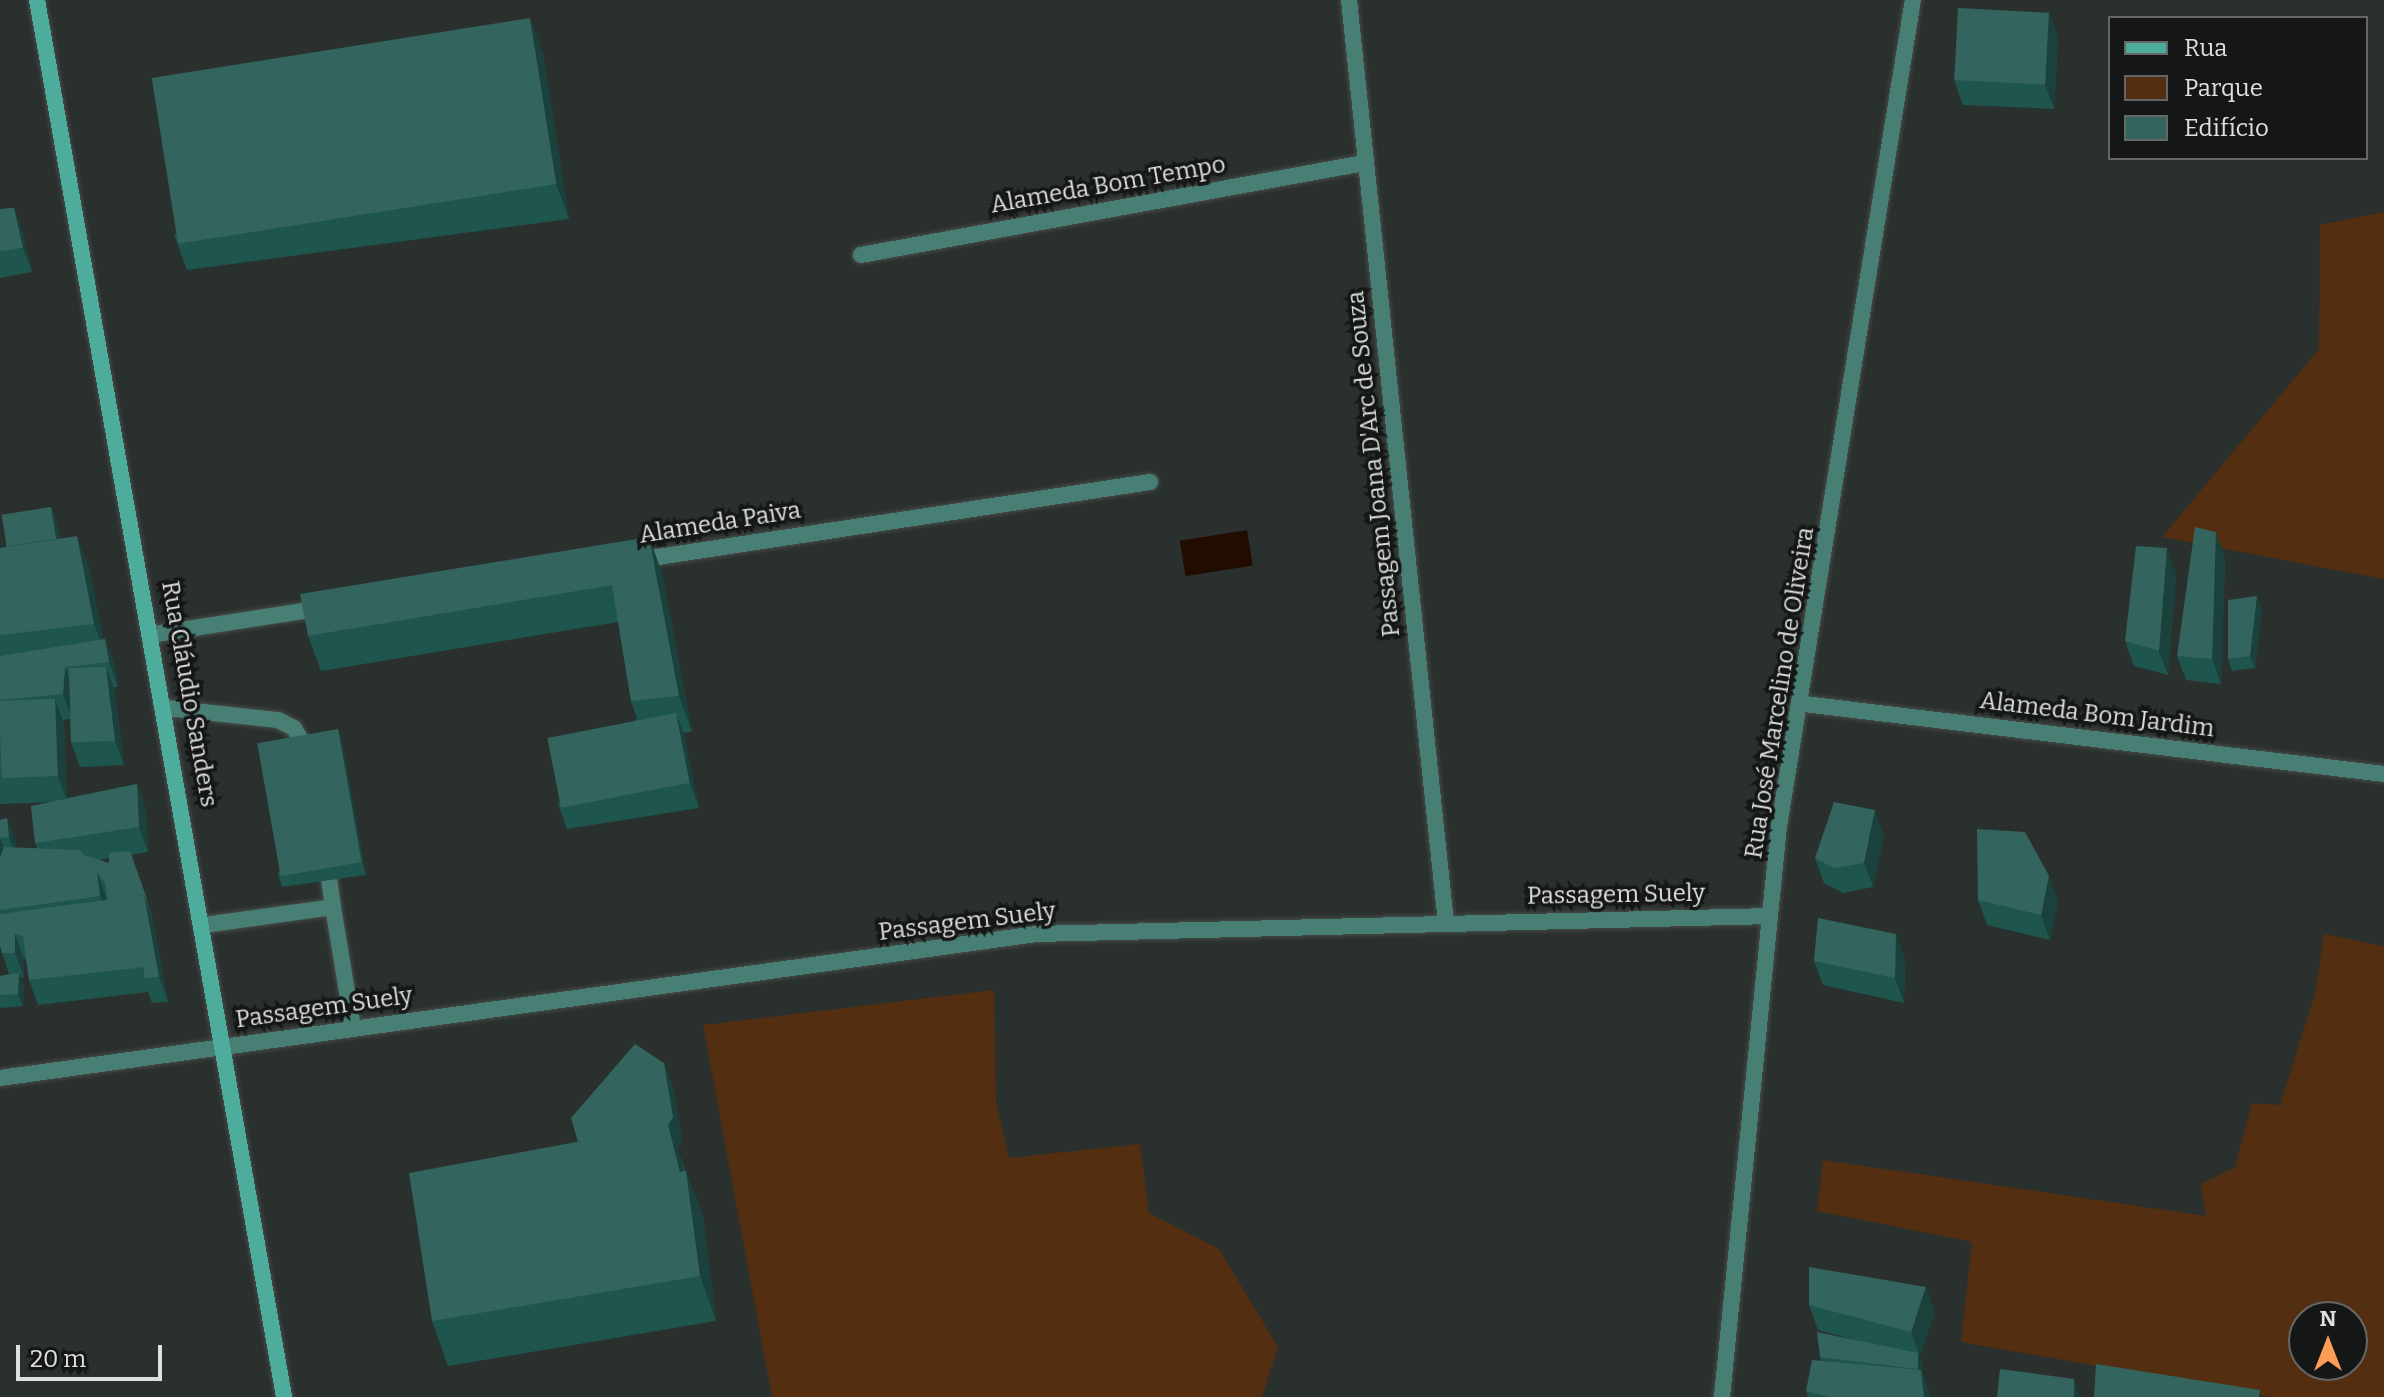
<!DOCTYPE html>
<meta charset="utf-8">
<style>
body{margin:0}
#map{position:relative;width:2384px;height:1397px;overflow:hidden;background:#2a302e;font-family:Bitter,serif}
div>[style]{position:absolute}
.green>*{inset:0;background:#542e10}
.water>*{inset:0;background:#220c00;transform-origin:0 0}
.roads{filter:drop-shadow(0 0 2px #474c4a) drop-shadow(0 0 2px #474c4a)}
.service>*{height:16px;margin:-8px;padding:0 8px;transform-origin:8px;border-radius:8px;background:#487f74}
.minor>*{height:16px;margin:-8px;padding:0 8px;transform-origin:8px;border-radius:8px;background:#487f74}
.tertiary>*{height:16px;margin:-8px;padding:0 8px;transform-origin:8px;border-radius:8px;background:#487f74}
.secondary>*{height:16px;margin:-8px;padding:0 8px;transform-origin:8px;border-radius:8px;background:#4eac9c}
.wall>*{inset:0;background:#1e564e}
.shaded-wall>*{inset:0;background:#1a413b}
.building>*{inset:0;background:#33655e;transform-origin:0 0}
span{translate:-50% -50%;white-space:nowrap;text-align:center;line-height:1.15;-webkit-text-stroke:7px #151717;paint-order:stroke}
.street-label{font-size:24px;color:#dde0df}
.legend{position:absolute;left:2108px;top:16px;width:260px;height:144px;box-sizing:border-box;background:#151717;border:2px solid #656767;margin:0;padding:10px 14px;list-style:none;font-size:24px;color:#dde0df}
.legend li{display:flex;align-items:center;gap:16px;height:40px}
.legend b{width:40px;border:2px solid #656767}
.north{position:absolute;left:2288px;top:1301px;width:80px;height:80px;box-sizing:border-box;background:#151717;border:2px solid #656767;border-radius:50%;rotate:0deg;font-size:22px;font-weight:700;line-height:32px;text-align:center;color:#dde0df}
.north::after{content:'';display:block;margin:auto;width:28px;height:36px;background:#fd9c56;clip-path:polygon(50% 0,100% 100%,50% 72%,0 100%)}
.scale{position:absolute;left:16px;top:1345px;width:146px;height:36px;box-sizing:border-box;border:4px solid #dde0df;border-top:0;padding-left:10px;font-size:24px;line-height:28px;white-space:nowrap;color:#dde0df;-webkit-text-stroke:6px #151717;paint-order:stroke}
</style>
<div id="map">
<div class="green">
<i style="clip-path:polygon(2384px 212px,2384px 579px,2162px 537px,2319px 349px,2320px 225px)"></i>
<i style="clip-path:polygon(evenodd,2324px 934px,2384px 946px,2384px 1397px,2272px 1397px,1961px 1342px,1972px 1242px,1817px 1211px,1823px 1160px,2206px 1216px,2201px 1184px,2235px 1167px,2252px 1103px,2280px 1105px,2315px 994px,2324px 934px,2304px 1317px,2352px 1317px,2352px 1365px,2304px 1365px,2304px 1317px)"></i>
<i style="clip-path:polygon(994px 990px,996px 1103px,1009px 1158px,1140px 1144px,1149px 1213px,1219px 1249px,1278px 1347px,1262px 1397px,772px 1397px,703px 1025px)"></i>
</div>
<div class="water">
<i style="left:1247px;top:530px;width:36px;height:68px;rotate:81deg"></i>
</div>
<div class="roads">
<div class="service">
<i style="left:861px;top:255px;width:511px;rotate:-10.36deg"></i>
<i style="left:167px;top:708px;width:112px;rotate:6.2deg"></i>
<i style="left:278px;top:720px;width:18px;rotate:27deg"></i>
<i style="left:294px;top:728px;width:24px;rotate:60deg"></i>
<i style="left:333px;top:907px;width:123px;rotate:80.6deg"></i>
<i style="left:204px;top:925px;width:130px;rotate:-7.9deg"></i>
<i style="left:333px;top:907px;width:28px;rotate:-98deg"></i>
</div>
<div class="minor">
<i style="left:1349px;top:0;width:928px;rotate:84deg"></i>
<i style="left:638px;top:560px;width:518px;rotate:-8.66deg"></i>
<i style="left:155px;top:634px;width:169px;rotate:-8.8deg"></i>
<i style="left:1804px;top:704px;width:584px;rotate:6.88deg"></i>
<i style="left:0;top:1078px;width:1046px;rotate:-7.91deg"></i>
<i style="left:1036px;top:934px;width:734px;rotate:-1.4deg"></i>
</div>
<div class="tertiary">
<i style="left:1722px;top:1397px;width:574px;rotate:-84.3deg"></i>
<i style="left:1779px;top:826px;width:837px;rotate:-80.79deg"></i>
</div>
<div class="secondary">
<i style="left:37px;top:0;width:1419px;rotate:79.97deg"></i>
</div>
</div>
<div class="wall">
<i style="clip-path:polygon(2049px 12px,2058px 37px,2054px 109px,1963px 105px,1954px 80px)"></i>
<i style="clip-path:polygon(543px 53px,569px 219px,187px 270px,174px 234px)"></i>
<i style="clip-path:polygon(14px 208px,23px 233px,32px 272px,0 278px,0 209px)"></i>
<i style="clip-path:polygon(evenodd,51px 507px,56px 520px,59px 538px,90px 571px,103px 639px,105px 639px,114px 663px,118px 687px,114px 687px,124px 765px,80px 767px,71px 742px,70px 719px,63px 720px,64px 724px,67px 798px,137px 784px,146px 809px,148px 852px,131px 855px,152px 915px,168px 1002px,152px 1003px,148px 992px,38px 1005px,29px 980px,26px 959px,24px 959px,24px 977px,21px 978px,24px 985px,23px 1006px,0 1008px,0 976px,9px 974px,0 946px,0 820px,7px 818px,16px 848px,37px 848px,35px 843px,51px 802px,0 804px,0 548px,5px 547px,51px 507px,109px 858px,109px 863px,99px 860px,109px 858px)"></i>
<i style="clip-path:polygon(2225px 557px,2221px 684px,2186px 680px,2177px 656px)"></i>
<i style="clip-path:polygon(662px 573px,692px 732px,683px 733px,699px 808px,567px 829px,558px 804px,637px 718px,631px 701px,618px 622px,321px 671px,308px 636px)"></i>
<i style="clip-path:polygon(2176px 573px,2168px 675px,2134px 666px,2125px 641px)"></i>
<i style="clip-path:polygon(2262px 609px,2255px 668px,2232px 671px,2228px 659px)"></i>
<i style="clip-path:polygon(338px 729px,342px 742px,366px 875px,282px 887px,278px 874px)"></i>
<i style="clip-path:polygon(1884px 835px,1873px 887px,1843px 893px,1824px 883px,1815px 858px)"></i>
<i style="clip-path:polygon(1978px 900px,2058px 900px,2050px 940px,1987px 925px)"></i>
<i style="clip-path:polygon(1905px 959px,1904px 1003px,1823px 985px,1814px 961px)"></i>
<i style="clip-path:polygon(664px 1063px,673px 1087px,682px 1142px,677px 1149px,703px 1216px,716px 1321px,448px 1366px,432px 1321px,578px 1142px)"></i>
<i style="clip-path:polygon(1809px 1305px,1935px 1312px,1919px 1357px,1923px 1366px,1923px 1375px,1930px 1397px,1808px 1397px,1806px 1391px,1822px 1361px,1820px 1357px,1863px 1342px,1818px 1330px)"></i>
</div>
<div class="shaded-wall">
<i style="clip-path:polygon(2049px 12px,2058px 37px,2054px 109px,2045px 84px)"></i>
<i style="clip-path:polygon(530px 18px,543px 53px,569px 219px,556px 184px)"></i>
<i style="clip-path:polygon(14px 208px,23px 233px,32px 272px,23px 248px)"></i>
<i style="clip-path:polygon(51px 507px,56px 520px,63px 569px,59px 557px)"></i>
<i style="clip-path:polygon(2216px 532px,2225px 557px,2221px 684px,2212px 659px)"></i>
<i style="clip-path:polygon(77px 536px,90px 571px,107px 659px,94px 624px)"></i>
<i style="clip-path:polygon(649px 537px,662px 573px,692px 732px,679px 696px)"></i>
<i style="clip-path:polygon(2167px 548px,2176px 573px,2168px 675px,2159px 651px)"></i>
<i style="clip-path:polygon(2257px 596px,2262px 609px,2255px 668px,2250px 656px)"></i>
<i style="clip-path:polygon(105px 639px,114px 663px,118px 687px,109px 662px)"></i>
<i style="clip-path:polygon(65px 667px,74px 692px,72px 719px,63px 694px)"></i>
<i style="clip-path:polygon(106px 667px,115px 692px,124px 765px,115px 741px)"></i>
<i style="clip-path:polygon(55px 699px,64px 724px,67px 801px,58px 776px)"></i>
<i style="clip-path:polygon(676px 713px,685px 737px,699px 808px,690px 783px)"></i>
<i style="clip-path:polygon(338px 729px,342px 742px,366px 875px,362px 862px)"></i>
<i style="clip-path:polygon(137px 784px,146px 809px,148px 852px,139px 827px)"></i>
<i style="clip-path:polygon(1875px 810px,1884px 835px,1873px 887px,1864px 863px)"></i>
<i style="clip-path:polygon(7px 818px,16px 842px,18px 862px,9px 837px)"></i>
<i style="clip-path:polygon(0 837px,9px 862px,0 894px)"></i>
<i style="clip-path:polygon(97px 872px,106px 897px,109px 921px,100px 896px)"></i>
<i style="clip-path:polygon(2049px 876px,2058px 900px,2050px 940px,2041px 915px)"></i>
<i style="clip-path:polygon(144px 895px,153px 920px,168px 1002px,159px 977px)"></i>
<i style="clip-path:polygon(15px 934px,24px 959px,24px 977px,15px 953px)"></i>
<i style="clip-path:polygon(1896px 934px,1905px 959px,1904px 1003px,1895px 978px)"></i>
<i style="clip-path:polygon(19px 973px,24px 985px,23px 1006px,18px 994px)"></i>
<i style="clip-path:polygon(664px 1063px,673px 1087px,682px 1142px,677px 1149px,688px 1182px,686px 1171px,703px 1216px,716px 1321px,700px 1276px,669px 1162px)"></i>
<i style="clip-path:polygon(1926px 1287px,1935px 1312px,1920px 1357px,1911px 1332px)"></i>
<i style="clip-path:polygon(1918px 1353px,1923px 1366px,1923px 1375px,1930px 1397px,1924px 1397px,1918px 1369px)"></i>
<i style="clip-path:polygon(2074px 1379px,2080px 1397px,2074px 1397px)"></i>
</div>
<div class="building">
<i style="left:1958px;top:8px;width:91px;height:72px;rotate:3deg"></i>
<i style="left:530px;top:18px;width:168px;height:383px;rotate:81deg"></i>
<i style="clip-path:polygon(14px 208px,23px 248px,0 251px,0 209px)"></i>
<i style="left:51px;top:507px;width:32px;height:50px;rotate:81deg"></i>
<i style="clip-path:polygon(2195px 527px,2216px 532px,2212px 659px,2177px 656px)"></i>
<i style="clip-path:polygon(77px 536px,94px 624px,0 635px,0 548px)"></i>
<i style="clip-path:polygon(649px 537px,679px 696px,631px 701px,612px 585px,308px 636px,300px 594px)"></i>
<i style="clip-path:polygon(2136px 546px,2167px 548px,2159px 651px,2125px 641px)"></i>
<i style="clip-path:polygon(2257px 596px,2250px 656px,2228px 659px,2228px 600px)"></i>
<i style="clip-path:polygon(105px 639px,109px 662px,65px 667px,63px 694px,0 700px,0 656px)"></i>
<i style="clip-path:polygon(106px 667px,115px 741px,71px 742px,69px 668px)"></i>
<i style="left:55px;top:699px;width:77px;height:56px;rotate:88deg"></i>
<i style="left:676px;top:713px;width:71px;height:131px;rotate:79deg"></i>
<i style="left:338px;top:729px;width:135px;height:82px;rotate:80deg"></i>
<i style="clip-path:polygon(137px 784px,139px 827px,35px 843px,31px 806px)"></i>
<i style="clip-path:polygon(1834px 802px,1875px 810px,1864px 863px,1834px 868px,1815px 858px)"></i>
<i style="clip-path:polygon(7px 818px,9px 837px,0 838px,0 820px)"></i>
<i style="clip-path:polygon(1977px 829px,2025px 832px,2049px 876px,2041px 915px,1978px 900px)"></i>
<i style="clip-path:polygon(4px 847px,80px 850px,97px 872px,100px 896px,0 910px,0 858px)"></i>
<i style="clip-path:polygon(130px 851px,148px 902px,144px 895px,107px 900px,105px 883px,84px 855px,109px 863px,109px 853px)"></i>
<i style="clip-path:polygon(144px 895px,159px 977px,143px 978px,145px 967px,29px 980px,23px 936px,15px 934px,15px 953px,2px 953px,0 946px,0 914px)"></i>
<i style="clip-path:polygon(1818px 918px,1896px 934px,1895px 978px,1814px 961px)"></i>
<i style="clip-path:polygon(19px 973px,18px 994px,0 995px,0 976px)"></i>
<i style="clip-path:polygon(635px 1044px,664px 1063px,673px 1117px,668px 1125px,578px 1142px,571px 1118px)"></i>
<i style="clip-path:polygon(668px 1125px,680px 1172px,686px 1171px,700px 1276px,432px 1321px,409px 1173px)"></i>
<i style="clip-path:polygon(1809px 1267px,1926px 1287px,1911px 1332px,1809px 1305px)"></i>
<i style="clip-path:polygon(1817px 1332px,1918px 1353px,1918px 1369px,1820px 1357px)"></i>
<i style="clip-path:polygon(1812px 1360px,1921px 1370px,1924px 1397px,1831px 1397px,1806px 1391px)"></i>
<i style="clip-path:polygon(2096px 1364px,2260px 1390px,2259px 1397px,2094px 1397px)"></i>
<i style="clip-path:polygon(2000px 1369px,2074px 1379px,2074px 1397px,1997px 1397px)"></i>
</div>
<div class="street-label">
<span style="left:1108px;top:185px;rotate:-10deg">Alameda Bom Tempo</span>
<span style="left:1374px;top:464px;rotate:-96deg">Passagem Joana D'Arc de Souza</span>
<span style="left:720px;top:523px;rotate:-9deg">Alameda Paiva</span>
<span style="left:1780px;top:693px;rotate:-81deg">Rua José Marcelino de Oliveira</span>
<span style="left:189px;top:694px;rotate:80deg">Rua Cláudio Sanders</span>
<span style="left:2097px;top:715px;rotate:7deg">Alameda Bom Jardim</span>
<span style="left:1616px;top:895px;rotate:-1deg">Passagem Suely</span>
<span style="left:967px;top:922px;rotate:-7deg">Passagem Suely</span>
<span style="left:324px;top:1008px;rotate:-8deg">Passagem Suely</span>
</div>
<ul class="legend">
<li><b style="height:10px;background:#4eac9c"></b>Rua</li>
<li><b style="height:22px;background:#542e10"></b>Parque</li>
<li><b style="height:22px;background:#33655e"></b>Edifício</li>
</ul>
<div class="north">N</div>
<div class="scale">20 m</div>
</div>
